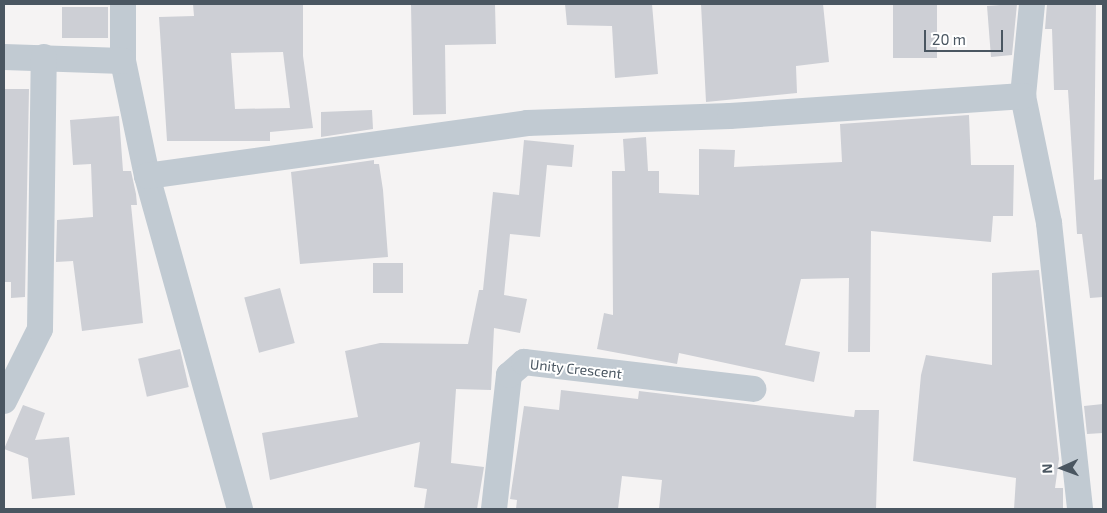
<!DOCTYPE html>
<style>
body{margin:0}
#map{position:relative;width:1107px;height:513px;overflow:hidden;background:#f5f3f3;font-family:"Exo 2",sans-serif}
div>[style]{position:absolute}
.building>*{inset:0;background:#cdcfd5;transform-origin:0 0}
.street>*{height:26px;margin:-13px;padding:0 13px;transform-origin:13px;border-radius:13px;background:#c1cad2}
span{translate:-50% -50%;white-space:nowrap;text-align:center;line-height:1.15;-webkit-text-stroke:4px #fff;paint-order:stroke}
.street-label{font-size:14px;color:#4a5661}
.frame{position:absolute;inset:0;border:5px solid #4a5661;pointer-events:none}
.north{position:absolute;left:1037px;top:443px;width:50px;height:50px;-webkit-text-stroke:4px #fff;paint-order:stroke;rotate:268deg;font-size:14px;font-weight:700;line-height:20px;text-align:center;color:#4a5661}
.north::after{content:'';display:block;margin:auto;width:18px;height:22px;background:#4a5661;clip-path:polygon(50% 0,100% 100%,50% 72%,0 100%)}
.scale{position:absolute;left:924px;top:30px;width:79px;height:22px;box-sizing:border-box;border:2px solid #4a5661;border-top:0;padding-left:6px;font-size:15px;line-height:18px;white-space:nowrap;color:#4a5661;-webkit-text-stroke:4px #fff;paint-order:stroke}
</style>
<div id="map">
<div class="building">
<i style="clip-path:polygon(evenodd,193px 4px,303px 4px,303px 56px,313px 128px,270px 132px,270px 141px,167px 141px,159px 17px,194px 16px,193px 4px,283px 52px,290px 108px,235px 109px,231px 53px,283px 52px)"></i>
<i style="clip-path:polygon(411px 4px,495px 4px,496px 44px,445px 45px,446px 114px,413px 115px)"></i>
<i style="clip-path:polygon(565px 4px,652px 4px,658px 74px,615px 78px,612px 26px,567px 25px)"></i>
<i style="clip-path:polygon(701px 4px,823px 4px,829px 62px,796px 66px,797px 93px,706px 102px)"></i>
<i style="left:893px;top:4px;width:44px;height:54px"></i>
<i style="clip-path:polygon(1013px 4px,1017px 4px,1012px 55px,991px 57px,987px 6px)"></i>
<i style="clip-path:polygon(1047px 4px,1096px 4px,1094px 180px,1103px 179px,1103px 297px,1090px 298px,1082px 234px,1077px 234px,1068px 90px,1054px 90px,1052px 29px,1045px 29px)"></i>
<i style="left:62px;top:7px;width:46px;height:31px"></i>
<i style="clip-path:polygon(4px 89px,29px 89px,25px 297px,11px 298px,11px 282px,4px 282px)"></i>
<i style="clip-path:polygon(372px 110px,373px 129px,321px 137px,321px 112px)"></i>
<i style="clip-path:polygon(969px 115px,971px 165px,1014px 165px,1013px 216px,993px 216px,991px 242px,871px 231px,870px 352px,848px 352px,849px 278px,801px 279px,785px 345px,820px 352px,814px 382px,679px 353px,677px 364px,597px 349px,604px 313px,613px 315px,612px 171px,625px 171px,623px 139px,646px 137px,648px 171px,659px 171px,659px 193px,699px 195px,699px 149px,735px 150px,734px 167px,842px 162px,840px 124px)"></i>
<i style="clip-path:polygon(119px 116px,123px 171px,131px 171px,136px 194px,137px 205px,131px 205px,143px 323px,82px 331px,73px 261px,56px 262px,57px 220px,93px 217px,91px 164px,73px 165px,70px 120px)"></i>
<i style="clip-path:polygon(524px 140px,574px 145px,572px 167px,547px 165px,540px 237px,510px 234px,504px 295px,527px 299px,520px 333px,494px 328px,491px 390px,456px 389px,451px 463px,484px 467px,477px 509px,424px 509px,427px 489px,414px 487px,420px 442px,270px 480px,262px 433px,358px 417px,345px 351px,380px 343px,468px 344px,479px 290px,483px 290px,493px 192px,519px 195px)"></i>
<i style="clip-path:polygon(374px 160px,374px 164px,379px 164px,383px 190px,388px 257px,300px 264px,291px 172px)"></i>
<i style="left:373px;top:263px;width:30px;height:30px"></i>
<i style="clip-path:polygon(1039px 270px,1059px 459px,1055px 488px,1063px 488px,1063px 509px,1014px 509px,1016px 478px,913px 461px,921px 375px,926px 355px,992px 365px,992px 273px)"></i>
<i style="left:280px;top:288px;width:57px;height:37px;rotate:75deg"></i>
<i style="left:180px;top:349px;width:39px;height:43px;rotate:77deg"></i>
<i style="clip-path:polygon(561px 390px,638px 399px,639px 391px,854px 417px,855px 410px,879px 410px,876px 509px,659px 509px,662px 480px,622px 476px,618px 509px,516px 509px,517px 500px,510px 499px,524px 406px,559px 410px)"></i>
<i style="clip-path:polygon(1103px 404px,1103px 433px,1087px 434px,1084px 406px)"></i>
<i style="clip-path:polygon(23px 405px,45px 413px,35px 440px,69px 437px,75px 495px,32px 499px,28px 458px,4px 449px)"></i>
</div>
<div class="street">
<i style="left:123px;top:4px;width:57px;rotate:90deg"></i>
<i style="left:123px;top:61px;width:117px;rotate:78.2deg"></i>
<i style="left:147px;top:176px;width:346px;rotate:74.4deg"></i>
<i style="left:1032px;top:4px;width:92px;rotate:95.6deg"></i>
<i style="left:1023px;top:96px;width:130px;rotate:78.4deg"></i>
<i style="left:1049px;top:223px;width:288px;rotate:83.8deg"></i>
<i style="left:4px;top:57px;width:119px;rotate:1.9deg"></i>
<i style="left:147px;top:176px;width:384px;rotate:-7.9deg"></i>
<i style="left:527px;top:123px;width:203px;rotate:-2deg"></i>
<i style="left:730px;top:116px;width:294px;rotate:-3.9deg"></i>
<i style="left:4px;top:401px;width:80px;rotate:-63.4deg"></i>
<i style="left:40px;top:329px;width:272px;rotate:-89.2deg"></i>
<i style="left:494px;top:509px;width:135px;rotate:-83.6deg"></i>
<i style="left:509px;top:375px;width:20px;rotate:-41deg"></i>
<i style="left:524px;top:362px;width:231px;rotate:6.7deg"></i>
</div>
<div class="street-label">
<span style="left:576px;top:369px;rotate:6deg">Unity Crescent</span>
</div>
<div class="frame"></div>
<div class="north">N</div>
<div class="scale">20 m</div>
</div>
